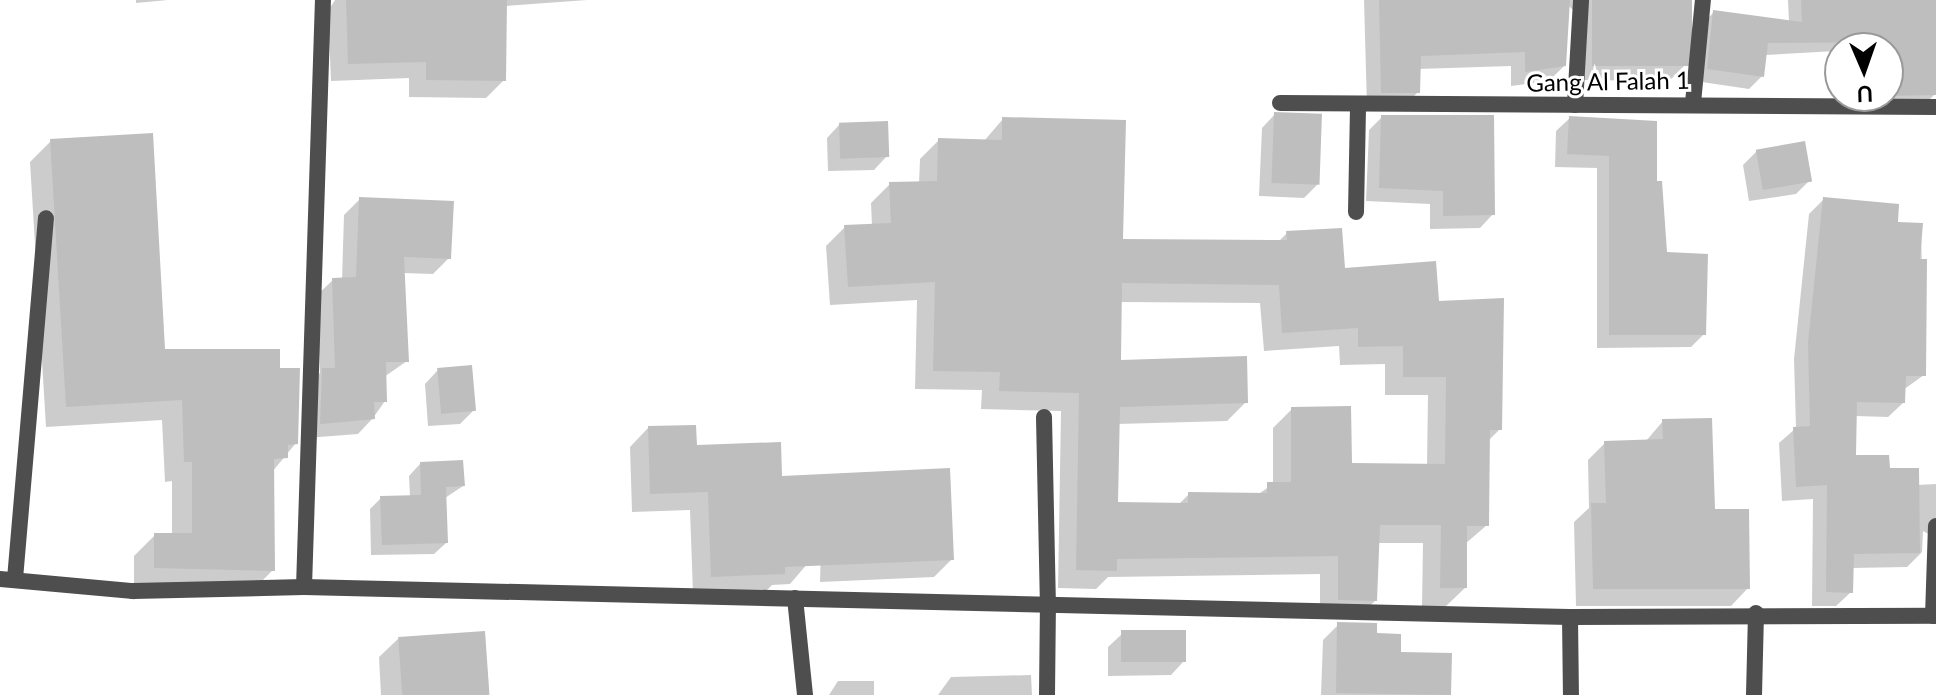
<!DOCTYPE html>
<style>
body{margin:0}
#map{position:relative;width:1936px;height:695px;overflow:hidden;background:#fff;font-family:Lato,sans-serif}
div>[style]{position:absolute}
.shadow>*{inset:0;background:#0003}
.building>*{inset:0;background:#bebebe;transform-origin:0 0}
.lane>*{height:16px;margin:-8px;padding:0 8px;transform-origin:8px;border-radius:8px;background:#4e4e4e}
.street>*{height:16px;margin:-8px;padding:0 8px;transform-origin:8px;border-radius:8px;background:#4e4e4e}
span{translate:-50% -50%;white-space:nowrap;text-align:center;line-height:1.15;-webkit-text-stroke:6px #fff;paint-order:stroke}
.street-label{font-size:24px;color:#000}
.north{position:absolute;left:1824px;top:32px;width:80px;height:80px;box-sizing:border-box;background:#fff;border:2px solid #999;border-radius:50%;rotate:178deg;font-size:22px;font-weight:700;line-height:32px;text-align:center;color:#000}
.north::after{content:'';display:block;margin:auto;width:28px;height:36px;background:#000;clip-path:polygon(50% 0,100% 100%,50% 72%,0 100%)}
</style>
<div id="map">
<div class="shadow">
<i style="clip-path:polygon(136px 0,168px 0,136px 3px)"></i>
<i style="clip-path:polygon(335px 0,587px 0,505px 6px,504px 80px,486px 98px,409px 97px,409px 78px,331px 81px,328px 11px)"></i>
<i style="clip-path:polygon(1364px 0,1689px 0,1684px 66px,1669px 81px,1574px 80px,1578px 15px,1568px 5px,1564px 66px,1549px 81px,1511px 86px,1511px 66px,1418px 69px,1418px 92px,1403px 107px,1367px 107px)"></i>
<i style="clip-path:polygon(1788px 0,1936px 0,1935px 94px,1922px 107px,1842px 108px,1841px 96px,1888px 96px,1888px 48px,1840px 48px,1840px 88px,1836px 51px,1765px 55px,1762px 76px,1749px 89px,1695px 81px,1701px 25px,1714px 12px,1789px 22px)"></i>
<i style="clip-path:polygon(1275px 114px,1317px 185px,1304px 198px,1259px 196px,1262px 128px)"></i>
<i style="clip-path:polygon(1382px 117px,1493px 214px,1480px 228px,1430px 229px,1430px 204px,1366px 201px,1369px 130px)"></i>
<i style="clip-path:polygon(1570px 118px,1655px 184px,1665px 254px,1704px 334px,1691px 347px,1597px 348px,1597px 168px,1555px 167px,1556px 131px)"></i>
<i style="clip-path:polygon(evenodd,1003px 119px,1121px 241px,1278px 242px,1287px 233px,1343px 270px,1437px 303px,1500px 429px,1488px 441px,1487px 525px,1465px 544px,1465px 588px,1446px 606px,1422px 606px,1423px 543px,1377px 543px,1375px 601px,1356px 619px,1320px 619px,1320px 574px,1108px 577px,1096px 589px,1058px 588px,1061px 411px,981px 409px,982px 390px,915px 389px,917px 300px,830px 305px,826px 246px,845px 227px,872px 226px,871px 203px,890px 184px,919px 183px,920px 159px,939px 140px,984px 141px,1003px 119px,1120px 302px,1260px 303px,1264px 351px,1339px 346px,1340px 365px,1385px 364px,1385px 395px,1428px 395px,1427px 465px,1351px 465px,1292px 409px,1273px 428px,1273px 484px,1257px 495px,1189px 494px,1178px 505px,1116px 504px,1117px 424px,1227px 421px,1246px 402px,1119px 362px,1120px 302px)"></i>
<i style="clip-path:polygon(840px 124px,887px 156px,874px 170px,828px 171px,827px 138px)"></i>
<i style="clip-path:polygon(51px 141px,163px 351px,278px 370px,296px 443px,272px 472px,273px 570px,252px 591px,134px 588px,134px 556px,155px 535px,172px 535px,172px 481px,165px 482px,162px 420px,46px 427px,30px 162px)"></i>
<i style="clip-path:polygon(1757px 151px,1810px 180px,1796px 194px,1749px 201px,1743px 165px)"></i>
<i style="clip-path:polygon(360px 199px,449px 258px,433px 274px,403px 273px,407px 361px,384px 377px,385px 401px,373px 418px,358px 434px,306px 438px,307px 385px,320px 373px,317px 295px,333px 280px,342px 280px,344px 215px)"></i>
<i style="clip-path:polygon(1824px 199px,1895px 223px,1921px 225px,1924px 375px,1903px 390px,1903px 403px,1888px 417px,1855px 416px,1854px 457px,1917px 485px,1936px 484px,1936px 567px,1932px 536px,1923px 531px,1922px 552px,1907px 567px,1852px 568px,1851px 592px,1836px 606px,1812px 606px,1813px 499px,1782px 501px,1779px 443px,1796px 428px,1794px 359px,1809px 214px)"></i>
<i style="clip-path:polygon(438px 370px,474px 410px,460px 424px,428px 426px,425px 384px)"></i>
<i style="clip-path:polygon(1663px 421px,1748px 588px,1731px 606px,1576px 606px,1574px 522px,1589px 508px,1588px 460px,1605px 443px,1646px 441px)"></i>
<i style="clip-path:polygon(648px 428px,780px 478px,952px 559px,934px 577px,820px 582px,821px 548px,790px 584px,772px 585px,765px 592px,693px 594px,690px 510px,632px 512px,630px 447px)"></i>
<i style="clip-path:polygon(420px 464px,463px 486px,445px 498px,446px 543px,434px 554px,371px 555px,370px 509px,381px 498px,410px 497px,409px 476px)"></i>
<i style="clip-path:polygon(1338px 625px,1375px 635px,1399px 654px,1450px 655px,1449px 695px,1321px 695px,1323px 640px)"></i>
<i style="clip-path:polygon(1122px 634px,1184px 661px,1171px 675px,1108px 676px,1108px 647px)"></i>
<i style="clip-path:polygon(399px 638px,487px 695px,381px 695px,379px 657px)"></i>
<i style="clip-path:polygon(1031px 675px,1032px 695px,938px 695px,951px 677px)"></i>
<i style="clip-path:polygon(838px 681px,874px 681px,874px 695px,829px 695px)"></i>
</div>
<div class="building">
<i style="clip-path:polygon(346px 0,507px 0,506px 81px,426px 80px,426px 62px,348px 64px)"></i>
<i style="clip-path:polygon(1379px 0,1570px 0,1566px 66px,1525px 72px,1525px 52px,1421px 56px,1420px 93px,1381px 93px)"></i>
<i style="left:1592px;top:0;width:100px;height:66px"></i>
<i style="clip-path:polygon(1801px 0,1936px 0,1936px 95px,1888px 96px,1888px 42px,1768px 43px,1764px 77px,1707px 69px,1713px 10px,1802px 22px)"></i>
<i style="left:1274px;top:112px;width:48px;height:71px;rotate:2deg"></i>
<i style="clip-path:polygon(1381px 115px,1494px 115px,1495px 215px,1443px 216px,1443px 191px,1379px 188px)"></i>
<i style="clip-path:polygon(1569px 116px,1657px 121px,1657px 181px,1662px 181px,1667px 252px,1708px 254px,1706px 335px,1609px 335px,1609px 156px,1567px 154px)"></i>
<i style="clip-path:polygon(evenodd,1002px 117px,1126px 120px,1123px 239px,1287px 240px,1286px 231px,1342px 228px,1345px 268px,1436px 261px,1439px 301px,1504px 298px,1502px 430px,1490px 430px,1489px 526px,1467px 526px,1467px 588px,1440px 588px,1441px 525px,1380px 525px,1377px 601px,1338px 600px,1338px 556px,1117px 559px,1117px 571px,1076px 570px,1079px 393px,999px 391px,1000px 372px,933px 371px,935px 282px,848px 287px,844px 225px,891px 223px,889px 182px,937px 181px,938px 138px,1002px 140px,1002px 117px,1122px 283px,1279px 285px,1282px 333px,1358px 328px,1358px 347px,1403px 346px,1403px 377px,1446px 377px,1445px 464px,1352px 463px,1351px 406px,1291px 407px,1291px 482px,1267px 482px,1267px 493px,1188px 492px,1188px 503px,1118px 502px,1120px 407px,1248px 403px,1247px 356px,1121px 360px,1122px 283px)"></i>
<i style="left:888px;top:121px;width:36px;height:49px;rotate:88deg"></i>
<i style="clip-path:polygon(153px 133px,165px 349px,280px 349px,280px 368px,300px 368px,298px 444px,288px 445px,288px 458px,274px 459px,275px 571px,154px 568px,154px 533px,192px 533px,192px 462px,184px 462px,182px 400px,66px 407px,50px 139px)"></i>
<i style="left:1805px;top:141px;width:41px;height:50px;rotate:80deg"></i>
<i style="clip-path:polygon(359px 197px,454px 201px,451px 259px,404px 257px,409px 362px,386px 362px,387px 402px,374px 402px,375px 419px,320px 424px,322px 368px,335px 368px,332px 278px,356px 277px)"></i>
<i style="clip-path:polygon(1823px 197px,1899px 204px,1898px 222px,1923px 223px,1920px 259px,1927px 259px,1926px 376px,1906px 376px,1905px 403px,1857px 402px,1856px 455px,1889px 455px,1890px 468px,1919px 468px,1920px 553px,1854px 554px,1853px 593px,1826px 592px,1827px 485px,1796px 487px,1793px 427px,1810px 426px,1808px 343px)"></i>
<i style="left:472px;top:365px;width:46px;height:35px;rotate:85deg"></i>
<i style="clip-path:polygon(1712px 418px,1715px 509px,1749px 509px,1750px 589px,1593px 589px,1591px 503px,1606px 503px,1604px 441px,1663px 439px,1662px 419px)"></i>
<i style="clip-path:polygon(696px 425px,697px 445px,781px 442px,782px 476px,950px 468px,954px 560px,785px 567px,785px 574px,711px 577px,708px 492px,650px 494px,648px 426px)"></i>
<i style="clip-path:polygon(463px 460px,465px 486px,446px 487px,448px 543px,382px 545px,380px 496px,421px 495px,420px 462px)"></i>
<i style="clip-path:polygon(1337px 622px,1377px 623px,1377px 633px,1401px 634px,1401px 652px,1452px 653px,1451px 695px,1336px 693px)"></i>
<i style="left:1186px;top:630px;width:32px;height:65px;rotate:90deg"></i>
<i style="left:485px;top:631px;width:64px;height:87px;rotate:86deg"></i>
</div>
<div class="lane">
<i style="left:1575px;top:105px;width:105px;rotate:-86.7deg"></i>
<i style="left:1356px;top:212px;width:107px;rotate:-88.9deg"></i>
<i style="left:1044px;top:417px;width:186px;rotate:88.8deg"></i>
<i style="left:15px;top:579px;width:362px;rotate:-85.1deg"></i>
<i style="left:795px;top:598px;width:98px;rotate:84.1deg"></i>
<i style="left:1570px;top:617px;width:78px;rotate:89.3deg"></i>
<i style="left:1754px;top:695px;width:82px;rotate:-88.6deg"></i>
</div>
<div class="street">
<i style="left:1280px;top:103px;width:656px;rotate:0.35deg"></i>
<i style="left:1693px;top:103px;width:103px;rotate:-84.5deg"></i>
<i style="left:0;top:579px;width:134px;rotate:5.2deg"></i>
<i style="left:133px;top:591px;width:171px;rotate:-1.3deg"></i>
<i style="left:304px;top:587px;width:1266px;rotate:1.36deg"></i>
<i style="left:1570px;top:617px;width:366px;rotate:-0.2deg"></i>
<i style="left:304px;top:587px;width:587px;rotate:-88.15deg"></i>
<i style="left:1933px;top:616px;width:90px;rotate:-88.1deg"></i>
<i style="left:1047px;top:695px;width:92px;rotate:-89.4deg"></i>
</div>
<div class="street-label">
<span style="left:1608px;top:81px;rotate:-1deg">Gang Al Falah 1</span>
</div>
<div class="north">U</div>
</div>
